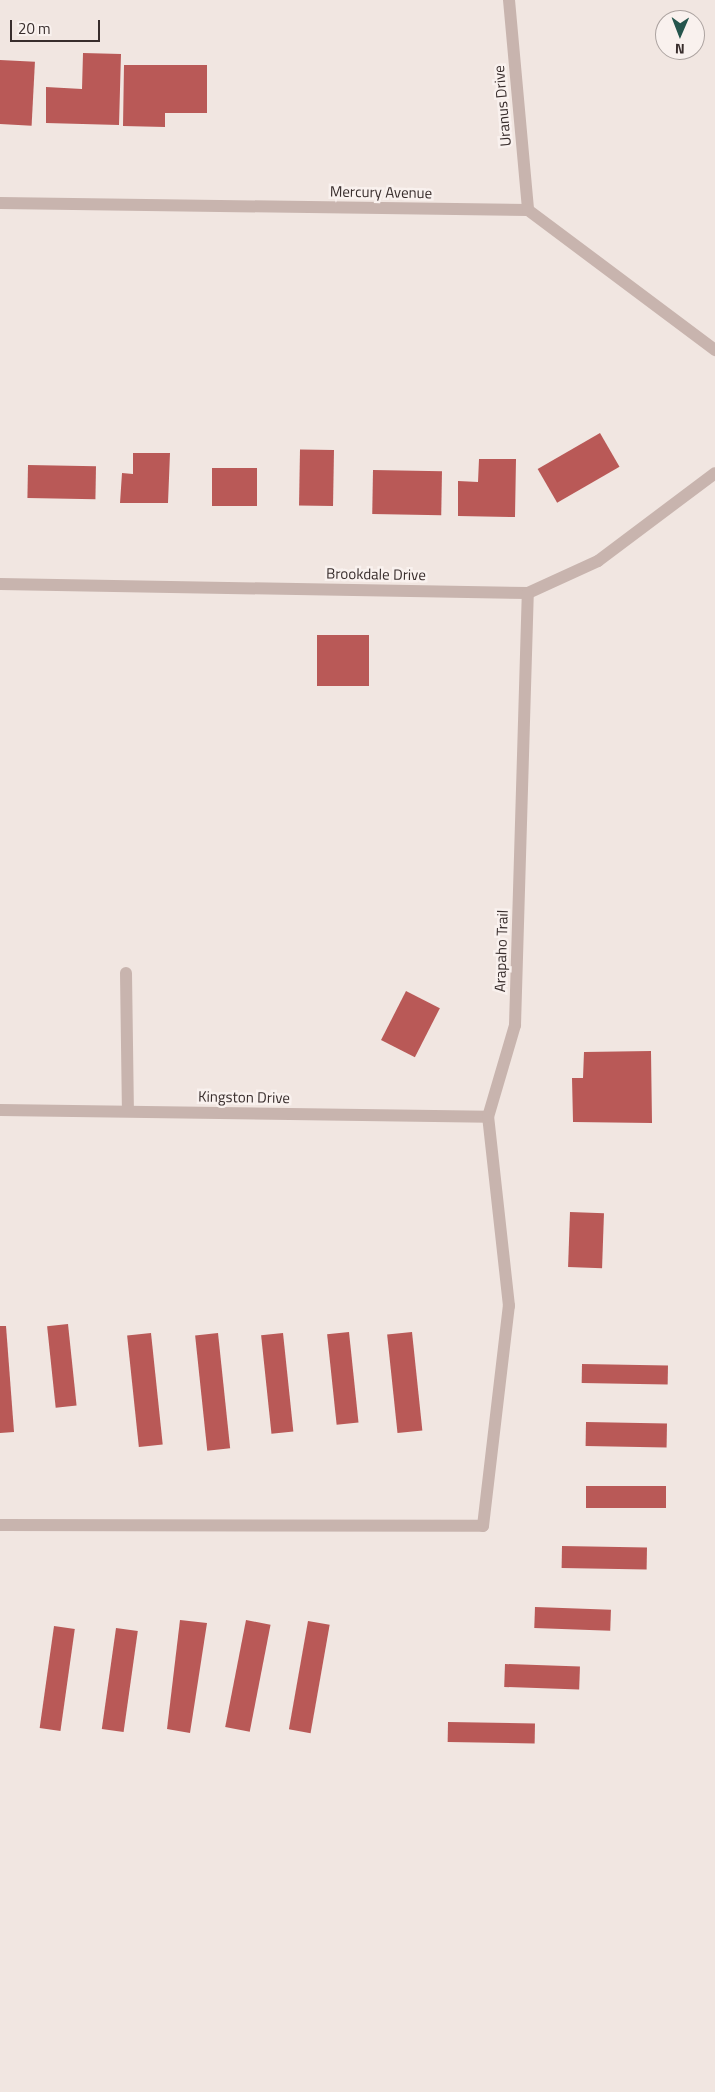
<!DOCTYPE html>
<style>
body{margin:0}
#map{position:relative;width:715px;height:2092px;overflow:hidden;background:#f1e6e1;font-family:"Titillium Web",sans-serif}
div>[style]{position:absolute}
.building>*{inset:0;background:#b95957;transform-origin:0 0}
.minor>*{height:12px;margin:-6px;padding:0 6px;transform-origin:6px;border-radius:6px;background:#c8b4ae}
span{translate:-50% -50%;white-space:nowrap;text-align:center;line-height:1.15;-webkit-text-stroke:5px #f9f1ee;paint-order:stroke}
.street-label{font-size:15px;color:#382d2c}
.north{position:absolute;left:655px;top:10px;width:50px;height:50px;box-sizing:border-box;background:#f9f1ee;border:1px solid #aca3a0;border-radius:50%;rotate:181deg;font-size:14px;font-weight:700;line-height:20px;text-align:center;color:#382d2c}
.north::after{content:'';display:block;margin:auto;width:18px;height:22px;background:#25554d;clip-path:polygon(50% 0,100% 100%,50% 72%,0 100%)}
.scale{position:absolute;left:10px;top:20px;width:90px;height:22px;box-sizing:border-box;border:2px solid #382d2c;border-top:0;padding-left:6px;font-size:15px;line-height:18px;white-space:nowrap;color:#382d2c;-webkit-text-stroke:4px #f9f1ee;paint-order:stroke}
</style>
<div id="map">
<div class="building">
<i style="clip-path:polygon(83px 53px,121px 54px,119px 125px,46px 123px,46px 87px,82px 89px)"></i>
<i style="left:0;top:60px;width:35px;height:64px;rotate:3deg"></i>
<i style="clip-path:polygon(124px 65px,207px 65px,207px 113px,165px 113px,165px 127px,123px 126px)"></i>
<i style="left:600px;top:433px;width:39px;height:72px;rotate:60deg"></i>
<i style="left:334px;top:450px;width:56px;height:34px;rotate:91deg"></i>
<i style="clip-path:polygon(133px 453px,170px 453px,168px 503px,120px 503px,122px 473px,133px 474px)"></i>
<i style="clip-path:polygon(479px 459px,516px 459px,515px 517px,458px 516px,458px 481px,478px 482px)"></i>
<i style="left:28px;top:465px;width:68px;height:33px;rotate:1deg"></i>
<i style="left:257px;top:468px;width:38px;height:45px;rotate:90deg"></i>
<i style="left:373px;top:470px;width:69px;height:44px;rotate:1deg"></i>
<i style="left:317px;top:635px;width:52px;height:51px"></i>
<i style="left:406px;top:991px;width:38px;height:55px;rotate:27deg"></i>
<i style="clip-path:polygon(651px 1051px,652px 1123px,573px 1122px,572px 1078px,583px 1078px,584px 1052px)"></i>
<i style="left:570px;top:1212px;width:34px;height:55px;rotate:2deg"></i>
<i style="left:68px;top:1324px;width:82px;height:21px;rotate:84deg"></i>
<i style="clip-path:polygon(0 1326px,6px 1326px,14px 1432px,0 1433px)"></i>
<i style="left:349px;top:1332px;width:91px;height:22px;rotate:84deg"></i>
<i style="left:412px;top:1332px;width:99px;height:25px;rotate:84deg"></i>
<i style="left:151px;top:1333px;width:112px;height:24px;rotate:84deg"></i>
<i style="left:218px;top:1333px;width:116px;height:23px;rotate:84deg"></i>
<i style="left:283px;top:1333px;width:99px;height:22px;rotate:84deg"></i>
<i style="left:582px;top:1364px;width:86px;height:19px;rotate:1deg"></i>
<i style="left:586px;top:1422px;width:81px;height:24px;rotate:1deg"></i>
<i style="left:586px;top:1486px;width:80px;height:22px"></i>
<i style="left:562px;top:1546px;width:85px;height:22px;rotate:1deg"></i>
<i style="left:535px;top:1607px;width:76px;height:21px;rotate:2deg"></i>
<i style="clip-path:polygon(180px 1620px,207px 1623px,190px 1733px,167px 1729px)"></i>
<i style="left:246px;top:1620px;width:25px;height:109px;rotate:11deg"></i>
<i style="left:308px;top:1621px;width:22px;height:110px;rotate:10deg"></i>
<i style="left:54px;top:1626px;width:21px;height:103px;rotate:8deg"></i>
<i style="left:116px;top:1628px;width:22px;height:102px;rotate:8deg"></i>
<i style="left:505px;top:1664px;width:75px;height:23px;rotate:2deg"></i>
<i style="left:448px;top:1722px;width:87px;height:20px;rotate:1deg"></i>
</div>
<div class="minor">
<i style="left:509px;top:0;width:211px;rotate:84.8deg"></i>
<i style="left:0;top:203px;width:528px;rotate:0.76deg"></i>
<i style="left:528px;top:210px;width:234px;rotate:36.8deg"></i>
<i style="left:0;top:584px;width:528px;rotate:0.98deg"></i>
<i style="left:528px;top:593px;width:77px;rotate:-24.6deg"></i>
<i style="left:598px;top:561px;width:146px;rotate:-36.9deg"></i>
<i style="left:126px;top:973px;width:138px;rotate:89.2deg"></i>
<i style="left:0;top:1110px;width:488px;rotate:0.8deg"></i>
<i style="left:0;top:1525px;width:483px;rotate:0.1deg"></i>
<i style="left:483px;top:1526px;width:222px;rotate:-83.3deg"></i>
<i style="left:509px;top:1306px;width:190px;rotate:-96.3deg"></i>
<i style="left:488px;top:1117px;width:96px;rotate:-73.6deg"></i>
<i style="left:515px;top:1025px;width:432px;rotate:-88.3deg"></i>
</div>
<div class="street-label">
<span style="left:502px;top:106px;rotate:-95deg">Uranus Drive</span>
<span style="left:381px;top:192px;rotate:1deg">Mercury Avenue</span>
<span style="left:376px;top:574px;rotate:1deg">Brookdale Drive</span>
<span style="left:501px;top:951px;rotate:-88deg">Arapaho Trail</span>
<span style="left:244px;top:1097px;rotate:1deg">Kingston Drive</span>
</div>
<div class="north">N</div>
<div class="scale">20 m</div>
</div>
